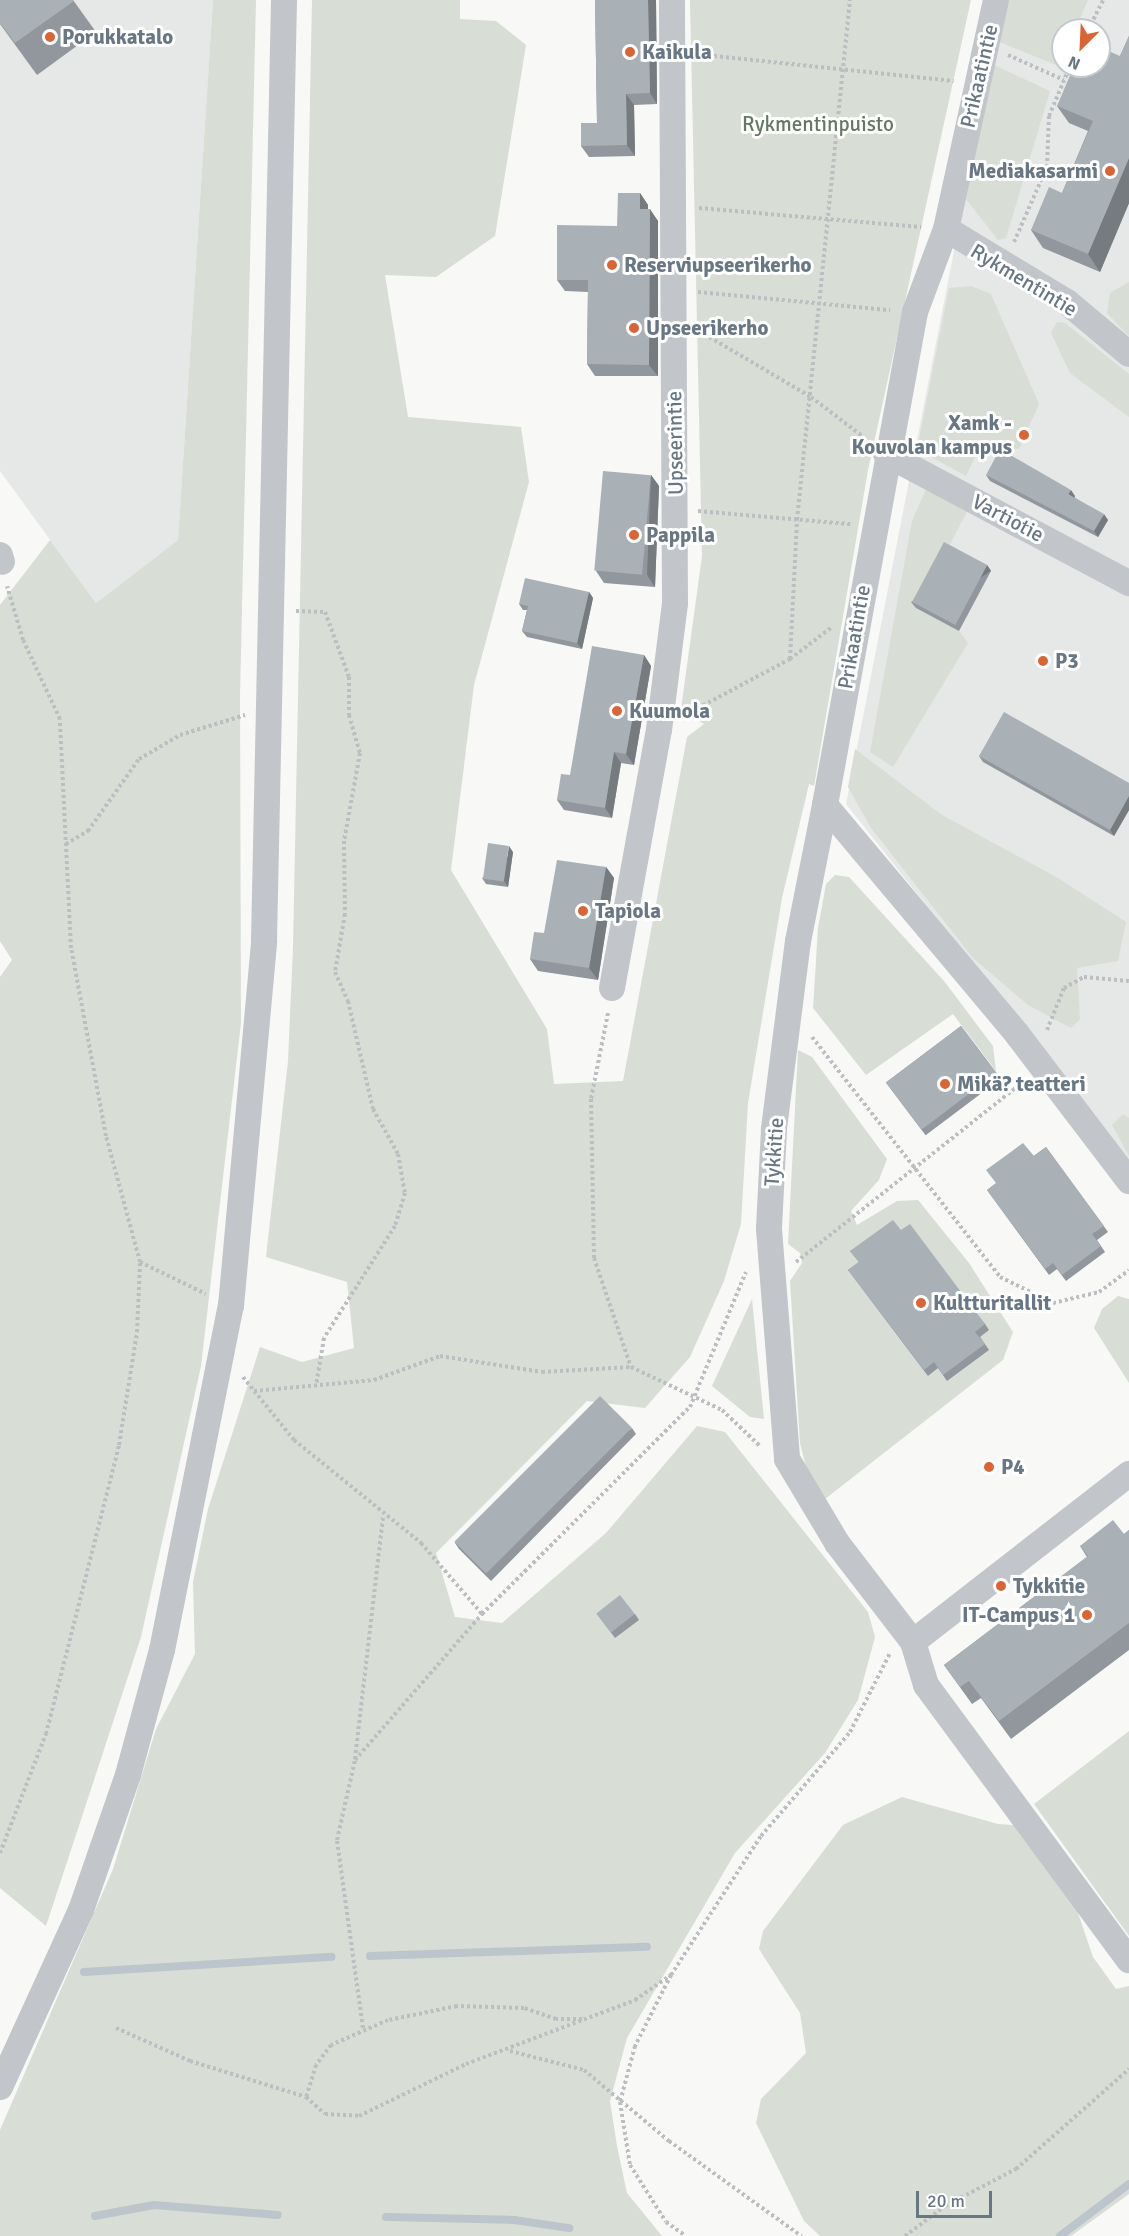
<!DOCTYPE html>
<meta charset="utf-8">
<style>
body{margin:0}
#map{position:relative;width:1129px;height:2236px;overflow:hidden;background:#f8f8f6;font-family:Signika,sans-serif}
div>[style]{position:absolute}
.built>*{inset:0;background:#e6e7e7}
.green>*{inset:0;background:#d8ddd5}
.stream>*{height:8px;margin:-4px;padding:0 4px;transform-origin:4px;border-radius:4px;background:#bcc5cb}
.path>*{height:4px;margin-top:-2px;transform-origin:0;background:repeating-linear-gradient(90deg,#bcbec1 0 3px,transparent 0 6px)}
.minor>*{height:26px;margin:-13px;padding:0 13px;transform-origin:13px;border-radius:13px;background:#c2c5c9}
.wall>*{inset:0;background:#91979d;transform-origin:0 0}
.shaded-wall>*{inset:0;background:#767b7f;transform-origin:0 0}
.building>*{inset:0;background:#a9b0b6;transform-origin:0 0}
.dots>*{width:16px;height:16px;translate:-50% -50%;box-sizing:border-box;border:3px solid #fff;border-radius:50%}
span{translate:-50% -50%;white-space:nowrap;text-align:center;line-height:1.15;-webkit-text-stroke:6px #fff;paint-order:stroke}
.poi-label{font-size:21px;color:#697785;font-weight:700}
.left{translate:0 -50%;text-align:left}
.right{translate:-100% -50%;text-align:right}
.street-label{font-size:21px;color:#697785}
.park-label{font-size:21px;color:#667863}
.north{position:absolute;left:1051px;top:18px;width:60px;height:60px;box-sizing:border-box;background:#fff;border:2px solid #c3c9ce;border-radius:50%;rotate:204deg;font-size:16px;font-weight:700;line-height:24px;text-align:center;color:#697785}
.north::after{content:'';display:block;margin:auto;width:21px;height:27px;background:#da6534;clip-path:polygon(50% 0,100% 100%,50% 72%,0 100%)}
.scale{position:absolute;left:916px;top:2191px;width:76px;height:27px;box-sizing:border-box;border:3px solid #697785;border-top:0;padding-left:8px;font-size:18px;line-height:21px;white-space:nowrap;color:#697785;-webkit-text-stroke:4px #fff;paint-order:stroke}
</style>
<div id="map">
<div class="built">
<i style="clip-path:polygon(0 0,213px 0,178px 540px,96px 603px,0 471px)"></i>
<i style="clip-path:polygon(evenodd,1003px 0,1129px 0,1129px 1161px,846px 804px,1003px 0,1063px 30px,1099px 30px,1099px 66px,1063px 66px,1063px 30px)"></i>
</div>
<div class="green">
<i style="clip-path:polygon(213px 0,256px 0,240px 695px,241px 1023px,201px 1366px,141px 1637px,46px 1926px,0 1888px,0 977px,12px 960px,0 941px,0 605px,50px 540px,96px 603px,178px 540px)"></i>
<i style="clip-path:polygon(312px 0,460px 0,460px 19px,496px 21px,526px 45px,495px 236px,436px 277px,385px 275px,408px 417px,521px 427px,529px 482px,474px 685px,451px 870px,547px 1029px,554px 1084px,623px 1081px,687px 737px,704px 724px,681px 709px,702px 556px,690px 0,971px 0,868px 470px,814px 786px,809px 784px,782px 898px,748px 1103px,741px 1224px,724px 1281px,690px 1357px,645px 1408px,587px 1401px,436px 1553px,455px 1617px,502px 1623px,606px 1533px,697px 1426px,725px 1432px,868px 1612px,875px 1637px,858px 1700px,825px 1753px,735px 1853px,627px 2038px,610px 2101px,617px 2146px,627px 2193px,662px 2236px,0 2236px,0 2130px,113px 1869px,156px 1729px,195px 1654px,193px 1582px,208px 1509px,260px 1347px,302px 1362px,354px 1348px,347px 1282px,266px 1257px,288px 1061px,293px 947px)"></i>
<i style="clip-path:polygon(1008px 0,1088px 0,1075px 30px,1063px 30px,1059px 66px,997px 41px)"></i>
<i style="clip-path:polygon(994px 65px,1050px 91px,1006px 238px,998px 240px,966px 199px)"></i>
<i style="clip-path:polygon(1129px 282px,1129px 336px,1107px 313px,1110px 293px)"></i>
<i style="clip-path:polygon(971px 286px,991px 294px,1039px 404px,1019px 449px,980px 447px,966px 476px,917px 449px,949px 288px)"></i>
<i style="clip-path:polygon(1057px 322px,1065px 323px,1129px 374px,1129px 417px,1070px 373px,1051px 333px)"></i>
<i style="clip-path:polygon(926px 489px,968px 510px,916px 608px,959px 631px,968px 643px,893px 767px,870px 752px,912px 521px)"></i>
<i style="clip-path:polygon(855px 749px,942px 815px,1058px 878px,1126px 922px,1118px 961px,1077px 968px,1080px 1019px,1071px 1028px,1028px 1005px,973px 958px,871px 828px,848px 787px)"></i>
<i style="clip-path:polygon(835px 875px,849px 877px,944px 981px,993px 1046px,996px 1071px,953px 1014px,866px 1075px,813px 1008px,818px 928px,826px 884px)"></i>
<i style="clip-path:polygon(798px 1050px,812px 1057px,887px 1159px,879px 1180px,851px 1211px,857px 1225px,897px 1201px,918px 1200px,969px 1263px,1013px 1332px,1003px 1360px,825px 1499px,808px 1475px,800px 1443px,790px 1281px,802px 1263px,800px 1253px,788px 1244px)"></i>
<i style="clip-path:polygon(1123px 1114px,1129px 1118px,1129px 1156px,1112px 1125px)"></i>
<i style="clip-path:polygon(1118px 1296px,1129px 1299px,1129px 1383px,1094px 1328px,1102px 1309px)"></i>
<i style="clip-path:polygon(752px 1299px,764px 1419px,750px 1417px,712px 1386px)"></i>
<i style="clip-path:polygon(1129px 1731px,1129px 1936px,1034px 1804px)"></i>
<i style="clip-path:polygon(902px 1797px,998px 1824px,1025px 1826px,1077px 1910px,1093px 1957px,1116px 1989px,1129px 1986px,1129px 2194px,1071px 2236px,820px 2236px,804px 2221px,756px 2123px,761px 2099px,806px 2053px,800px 2013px,759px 1949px,763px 1931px,843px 1825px)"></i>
</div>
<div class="stream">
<i style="left:370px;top:1956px;width:277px;rotate:-1.9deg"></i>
<i style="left:84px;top:1972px;width:248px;rotate:-3.5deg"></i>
<i style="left:95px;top:2216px;width:60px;rotate:-10.6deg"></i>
<i style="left:154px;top:2205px;width:124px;rotate:4.6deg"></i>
<i style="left:386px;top:2217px;width:128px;rotate:1.3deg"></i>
<i style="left:514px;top:2220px;width:56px;rotate:8.3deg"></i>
<i style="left:1060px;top:2236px;width:86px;rotate:-37deg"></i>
</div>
<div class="path">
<i style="left:1088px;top:30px;width:34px;rotate:-63deg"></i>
<i style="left:696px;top:54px;width:259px;rotate:6deg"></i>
<i style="left:1008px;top:55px;width:61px;rotate:24.1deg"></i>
<i style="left:699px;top:208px;width:223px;rotate:4.9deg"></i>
<i style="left:1014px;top:242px;width:82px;rotate:-66.3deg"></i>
<i style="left:1047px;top:167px;width:51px;rotate:-87.8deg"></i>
<i style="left:1049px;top:116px;width:54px;rotate:-67.2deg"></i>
<i style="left:698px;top:292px;width:193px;rotate:5.4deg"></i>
<i style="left:699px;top:331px;width:130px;rotate:30.5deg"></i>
<i style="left:811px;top:397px;width:69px;rotate:37.4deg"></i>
<i style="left:698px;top:511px;width:154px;rotate:4.9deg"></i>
<i style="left:296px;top:611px;width:29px;rotate:2deg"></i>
<i style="left:325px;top:612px;width:69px;rotate:69.7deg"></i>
<i style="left:349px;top:677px;width:38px;rotate:90deg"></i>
<i style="left:349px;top:715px;width:40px;rotate:74deg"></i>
<i style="left:360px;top:753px;width:89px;rotate:100.3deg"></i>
<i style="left:344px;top:841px;width:73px;rotate:89.2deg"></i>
<i style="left:345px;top:914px;width:59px;rotate:99.8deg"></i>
<i style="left:335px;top:972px;width:32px;rotate:66deg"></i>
<i style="left:348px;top:1001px;width:111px;rotate:77deg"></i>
<i style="left:373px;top:1109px;width:51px;rotate:60.9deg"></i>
<i style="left:398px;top:1154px;width:40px;rotate:80deg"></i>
<i style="left:405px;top:1193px;width:34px;rotate:107deg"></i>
<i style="left:395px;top:1226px;width:133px;rotate:122.4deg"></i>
<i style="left:324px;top:1338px;width:49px;rotate:99.5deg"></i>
<i style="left:790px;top:659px;width:139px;rotate:-87.1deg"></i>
<i style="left:797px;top:520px;width:523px;rotate:-84.18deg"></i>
<i style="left:687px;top:714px;width:117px;rotate:-28.1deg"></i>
<i style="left:790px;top:659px;width:53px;rotate:-37.3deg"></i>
<i style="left:66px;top:844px;width:26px;rotate:-31deg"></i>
<i style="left:88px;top:831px;width:88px;rotate:-54.7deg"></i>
<i style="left:139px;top:759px;width:48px;rotate:-30.3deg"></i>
<i style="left:180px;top:735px;width:68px;rotate:-17.1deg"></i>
<i style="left:608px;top:1013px;width:88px;rotate:101.2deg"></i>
<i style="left:591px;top:1099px;width:159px;rotate:88.9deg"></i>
<i style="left:594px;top:1258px;width:115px;rotate:71.3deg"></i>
<i style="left:1047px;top:1030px;width:45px;rotate:-68deg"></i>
<i style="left:1064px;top:988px;width:23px;rotate:-29deg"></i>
<i style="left:1084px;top:977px;width:45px;rotate:5.1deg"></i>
<i style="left:812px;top:1037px;width:305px;rotate:51.9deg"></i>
<i style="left:1000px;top:1277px;width:59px;rotate:26.1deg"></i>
<i style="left:1053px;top:1303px;width:47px;rotate:-13.4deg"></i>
<i style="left:1099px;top:1292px;width:37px;rotate:-36deg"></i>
<i style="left:140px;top:1262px;width:73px;rotate:25.9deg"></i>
<i style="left:796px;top:1262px;width:290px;rotate:-38.4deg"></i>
<i style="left:243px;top:1377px;width:81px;rotate:51deg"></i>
<i style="left:294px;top:1440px;width:164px;rotate:39deg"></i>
<i style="left:421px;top:1543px;width:94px;rotate:49.3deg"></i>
<i style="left:254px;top:1391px;width:121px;rotate:-5.2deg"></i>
<i style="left:374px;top:1380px;width:70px;rotate:-20deg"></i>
<i style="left:440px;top:1356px;width:103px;rotate:8.9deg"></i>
<i style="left:542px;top:1372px;width:89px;rotate:-3.2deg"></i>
<i style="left:631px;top:1367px;width:101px;rotate:25.3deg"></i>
<i style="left:722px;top:1410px;width:52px;rotate:43.5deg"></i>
<i style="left:355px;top:1759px;width:244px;rotate:-83.4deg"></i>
<i style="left:0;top:1853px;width:128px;rotate:-68.9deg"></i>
<i style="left:46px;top:1734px;width:298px;rotate:-75.8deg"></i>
<i style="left:119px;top:1445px;width:114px;rotate:-80.9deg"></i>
<i style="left:137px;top:1332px;width:70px;rotate:-87.5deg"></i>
<i style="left:140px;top:1262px;width:131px;rotate:-105.1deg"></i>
<i style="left:106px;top:1136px;width:191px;rotate:-100.5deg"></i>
<i style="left:71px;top:948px;width:229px;rotate:-92.8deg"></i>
<i style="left:60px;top:719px;width:87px;rotate:-115.1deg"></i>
<i style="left:23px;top:640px;width:56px;rotate:-106.5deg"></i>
<i style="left:671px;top:1975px;width:80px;rotate:116.9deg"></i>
<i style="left:635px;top:2046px;width:58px;rotate:105deg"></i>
<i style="left:620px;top:2102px;width:64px;rotate:81deg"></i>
<i style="left:630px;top:2165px;width:67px;rotate:57.7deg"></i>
<i style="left:666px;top:2222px;width:24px;rotate:35deg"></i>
<i style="left:582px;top:2019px;width:26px;rotate:180deg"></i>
<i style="left:556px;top:2019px;width:34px;rotate:-161deg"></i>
<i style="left:524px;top:2008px;width:67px;rotate:-178.3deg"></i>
<i style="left:457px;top:2006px;width:70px;rotate:168.5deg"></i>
<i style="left:388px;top:2020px;width:62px;rotate:156.3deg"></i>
<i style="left:331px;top:2045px;width:25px;rotate:127deg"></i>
<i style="left:316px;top:2065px;width:34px;rotate:107deg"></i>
<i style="left:306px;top:2097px;width:25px;rotate:42deg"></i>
<i style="left:325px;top:2114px;width:34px;rotate:3deg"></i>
<i style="left:359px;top:2116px;width:119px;rotate:-25.9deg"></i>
<i style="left:466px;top:2064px;width:181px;rotate:-20.7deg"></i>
<i style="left:635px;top:2000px;width:44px;rotate:-34.8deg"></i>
<i style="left:671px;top:1975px;width:166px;rotate:-57.1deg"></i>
<i style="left:761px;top:1836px;width:137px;rotate:-49.4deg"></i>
<i style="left:850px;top:1732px;width:89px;rotate:-63.1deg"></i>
<i style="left:116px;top:2028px;width:81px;rotate:24deg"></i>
<i style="left:190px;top:2061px;width:121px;rotate:17.2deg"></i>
<i style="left:363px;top:2028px;width:190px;rotate:-97.9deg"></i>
<i style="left:337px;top:1840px;width:82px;rotate:-77.3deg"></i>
<i style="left:355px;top:1760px;width:194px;rotate:-49deg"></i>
<i style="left:482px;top:1614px;width:293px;rotate:-44.9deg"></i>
<i style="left:690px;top:1407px;width:146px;rotate:-67.5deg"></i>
<i style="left:510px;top:2051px;width:76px;rotate:14.4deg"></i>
<i style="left:584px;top:2070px;width:111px;rotate:39.9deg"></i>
<i style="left:669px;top:2141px;width:163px;rotate:35.7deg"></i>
<i style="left:905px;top:2236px;width:50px;rotate:-36.9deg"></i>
<i style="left:945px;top:2206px;width:80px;rotate:-27.5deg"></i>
<i style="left:1016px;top:2169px;width:151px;rotate:-41.5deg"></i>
</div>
<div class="minor">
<i style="left:996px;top:0;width:234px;rotate:102.3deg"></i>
<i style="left:946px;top:229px;width:89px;rotate:110.5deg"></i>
<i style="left:915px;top:312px;width:501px;rotate:100.35deg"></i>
<i style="left:825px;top:805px;width:299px;rotate:50deg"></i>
<i style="left:1017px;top:1034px;width:185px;rotate:52.7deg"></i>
<i style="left:946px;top:229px;width:141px;rotate:31.1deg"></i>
<i style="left:1067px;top:302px;width:81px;rotate:40deg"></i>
<i style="left:886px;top:454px;width:275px;rotate:28deg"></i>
<i style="left:0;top:555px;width:7px;rotate:74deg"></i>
<i style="left:825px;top:805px;width:139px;rotate:101.2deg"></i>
<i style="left:798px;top:941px;width:190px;rotate:97.3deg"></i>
<i style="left:774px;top:1129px;width:100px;rotate:92.9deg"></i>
<i style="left:769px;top:1229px;width:231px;rotate:85.5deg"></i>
<i style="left:787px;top:1459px;width:98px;rotate:59.2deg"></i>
<i style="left:837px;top:1543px;width:125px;rotate:52.5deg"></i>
<i style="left:913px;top:1642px;width:45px;rotate:73.2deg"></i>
<i style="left:926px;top:1685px;width:342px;rotate:53.6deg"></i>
<i style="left:612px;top:988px;width:262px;rotate:-79.7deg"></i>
<i style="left:659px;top:730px;width:128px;rotate:-82.8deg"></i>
<i style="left:675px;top:603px;width:603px;rotate:-90.29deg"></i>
<i style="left:913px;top:1642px;width:274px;rotate:-37.9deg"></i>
<i style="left:0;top:2087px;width:195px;rotate:-65.4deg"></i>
<i style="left:81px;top:1910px;width:143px;rotate:-70.8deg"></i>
<i style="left:128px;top:1775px;width:130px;rotate:-74.8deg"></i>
<i style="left:162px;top:1650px;width:351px;rotate:-78.7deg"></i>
<i style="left:231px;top:1306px;width:367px;rotate:-84.8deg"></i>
<i style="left:264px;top:940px;width:940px;rotate:-88.78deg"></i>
</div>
<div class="wall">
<i style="clip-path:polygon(0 0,73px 0,96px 32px,37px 75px,0 24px)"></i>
<i style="clip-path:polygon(595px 0,656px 0,657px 104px,634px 105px,635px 156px,589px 157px,581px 146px,597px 123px)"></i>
<i style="clip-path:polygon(1129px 36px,1129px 203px,1100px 272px,1043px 248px,1031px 230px,1062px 193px,1088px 131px,1069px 123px,1057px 106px,1120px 56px)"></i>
<i style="clip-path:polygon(640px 193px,648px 205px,648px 209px,658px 221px,658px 376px,595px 376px,587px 364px,588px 292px,565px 291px,557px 280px,617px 226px)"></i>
<i style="clip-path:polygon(651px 475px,659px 486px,655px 587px,604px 583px,596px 571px)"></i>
<i style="clip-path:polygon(986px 475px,1075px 496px,1074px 497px,1108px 520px,1098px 537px,990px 481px)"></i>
<i style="clip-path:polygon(987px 565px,991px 571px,959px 631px,916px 608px,911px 602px)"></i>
<i style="clip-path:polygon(589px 592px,593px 598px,582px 649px,527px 637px,522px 631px,527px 610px,523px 610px,519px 604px)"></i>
<i style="clip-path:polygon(644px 655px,651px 666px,634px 765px,621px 763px,612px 818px,564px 810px,557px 800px,570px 775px)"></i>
<i style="clip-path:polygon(979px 756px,1129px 783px,1129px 810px,1114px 836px,983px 762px)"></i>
<i style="clip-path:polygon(513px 852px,508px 887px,486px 884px,482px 878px)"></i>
<i style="clip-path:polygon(606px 867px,614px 878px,598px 980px,538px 971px,530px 959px,544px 933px)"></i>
<i style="left:961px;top:1026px;width:66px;height:94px;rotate:53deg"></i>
<i style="clip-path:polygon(1046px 1147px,1108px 1232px,1097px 1240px,1105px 1252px,1066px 1281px,1057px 1269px,1049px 1275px,987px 1190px)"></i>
<i style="clip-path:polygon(901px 1230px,985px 1324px,989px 1330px,980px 1337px,989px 1350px,947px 1381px,938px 1368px,928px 1376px,848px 1270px,859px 1262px,850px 1251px)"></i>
<i style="clip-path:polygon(632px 1428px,636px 1434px,491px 1581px,459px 1549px,455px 1543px)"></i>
<i style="clip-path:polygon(1129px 1530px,1129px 1650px,1011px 1739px,981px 1698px,972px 1704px,944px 1665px,1087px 1557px,1080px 1546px,1124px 1534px)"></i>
<i style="clip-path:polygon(597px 1614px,635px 1614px,639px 1620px,615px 1638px)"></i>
</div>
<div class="shaded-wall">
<i style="clip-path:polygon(648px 0,656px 0,657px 104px,650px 93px)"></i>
<i style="clip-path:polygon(626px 94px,634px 105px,635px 156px,627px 145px)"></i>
<i style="clip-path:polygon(1129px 158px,1129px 203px,1100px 272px,1088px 254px)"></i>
<i style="clip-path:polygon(640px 193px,648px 205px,648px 221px,640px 209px)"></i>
<i style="clip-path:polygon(650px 209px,658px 221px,658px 376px,649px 365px)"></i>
<i style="clip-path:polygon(651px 475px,659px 486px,655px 587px,647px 575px)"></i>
<i style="clip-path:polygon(1071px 490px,1075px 496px,1073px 500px,1068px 494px)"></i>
<i style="clip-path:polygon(1104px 514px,1108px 520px,1098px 537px,1094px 531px)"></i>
<i style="left:987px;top:565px;width:7px;height:68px;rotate:56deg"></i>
<i style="clip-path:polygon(589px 592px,593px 598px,582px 649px,577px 643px)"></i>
<i style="clip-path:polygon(644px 655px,651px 666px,634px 765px,626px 754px)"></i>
<i style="clip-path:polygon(614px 752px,621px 763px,612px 818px,605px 808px)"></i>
<i style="clip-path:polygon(1129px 796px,1129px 810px,1114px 836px,1110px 830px)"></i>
<i style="clip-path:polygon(509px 846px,513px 852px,508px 887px,504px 881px)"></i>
<i style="clip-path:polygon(606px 867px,614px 878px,598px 980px,589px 968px)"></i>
</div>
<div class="building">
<i style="clip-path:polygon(0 0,73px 0,74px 1px,15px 43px,0 23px)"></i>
<i style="clip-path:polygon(595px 0,648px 0,650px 93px,626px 94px,627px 145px,581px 146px,581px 123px,597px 123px)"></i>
<i style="clip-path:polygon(1129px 36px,1129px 158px,1088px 254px,1031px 230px,1049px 187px,1062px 193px,1093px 121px,1057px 106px,1074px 66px,1099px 66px,1099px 47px,1120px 56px)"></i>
<i style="clip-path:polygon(618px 193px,640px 193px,640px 209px,650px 209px,649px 365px,587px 364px,588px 280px,557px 280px,557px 225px,617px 226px)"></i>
<i style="clip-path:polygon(1000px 449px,1071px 490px,1068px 494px,1104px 514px,1094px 531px,986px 475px)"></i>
<i style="left:603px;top:471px;width:48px;height:100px;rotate:5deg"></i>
<i style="left:944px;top:542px;width:49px;height:68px;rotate:28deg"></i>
<i style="clip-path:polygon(525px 578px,589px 592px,577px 643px,522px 631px,528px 606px,519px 604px)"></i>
<i style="clip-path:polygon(592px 646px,644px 655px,626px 754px,614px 752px,605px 808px,557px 800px,561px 774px,570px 775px)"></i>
<i style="clip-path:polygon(1004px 712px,1129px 783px,1129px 796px,1110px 830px,979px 756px)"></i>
<i style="left:488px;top:843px;width:21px;height:36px;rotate:8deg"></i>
<i style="clip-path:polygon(557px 860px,606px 867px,589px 968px,530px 959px,534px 932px,544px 933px)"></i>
<i style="left:961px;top:1026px;width:59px;height:94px;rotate:53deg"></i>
<i style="clip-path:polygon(1023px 1143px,1034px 1156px,1046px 1147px,1104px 1226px,1092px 1234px,1101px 1246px,1062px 1275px,1053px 1263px,1045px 1269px,987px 1190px,996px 1183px,986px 1170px)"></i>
<i style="clip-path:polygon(893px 1220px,901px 1230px,910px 1224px,985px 1324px,975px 1332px,985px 1344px,943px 1375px,934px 1362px,924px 1370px,848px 1270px,859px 1262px,850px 1251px)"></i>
<i style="left:600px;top:1396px;width:45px;height:206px;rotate:45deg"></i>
<i style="clip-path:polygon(1113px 1520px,1124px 1534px,1129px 1530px,1129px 1623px,999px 1721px,969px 1681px,960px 1687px,944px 1665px,1088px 1556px,1080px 1546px)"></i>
<i style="left:620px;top:1595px;width:24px;height:30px;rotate:52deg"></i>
</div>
<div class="dots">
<i style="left:50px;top:37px;background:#da6534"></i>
<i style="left:630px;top:52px;background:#da6534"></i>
<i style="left:1110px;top:171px;background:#da6534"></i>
<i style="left:612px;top:265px;background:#da6534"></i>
<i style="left:634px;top:328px;background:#da6534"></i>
<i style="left:1024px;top:435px;background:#da6534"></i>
<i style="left:634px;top:535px;background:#da6534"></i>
<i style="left:1043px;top:661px;background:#da6534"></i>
<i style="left:617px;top:711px;background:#da6534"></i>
<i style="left:583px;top:911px;background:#da6534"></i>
<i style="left:945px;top:1084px;background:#da6534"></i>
<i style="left:921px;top:1303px;background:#da6534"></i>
<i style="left:989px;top:1467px;background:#da6534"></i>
<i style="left:1001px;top:1586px;background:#da6534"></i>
<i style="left:1087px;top:1615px;background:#da6534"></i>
</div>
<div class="poi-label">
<span class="left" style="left:62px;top:37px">Porukkatalo</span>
<span class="left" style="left:642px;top:52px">Kaikula</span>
<span class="right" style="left:1098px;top:171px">Mediakasarmi</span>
<span class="left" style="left:624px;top:265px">Reserviupseerikerho</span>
<span class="left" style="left:646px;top:328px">Upseerikerho</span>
<span class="right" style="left:1012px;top:435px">Xamk -<br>Kouvolan kampus</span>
<span class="left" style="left:646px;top:535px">Pappila</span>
<span class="left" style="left:1055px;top:661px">P3</span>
<span class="left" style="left:629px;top:711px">Kuumola</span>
<span class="left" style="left:595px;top:911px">Tapiola</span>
<span class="left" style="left:957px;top:1084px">Mikä? teatteri</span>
<span class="left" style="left:933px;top:1303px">Kultturitallit</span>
<span class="left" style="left:1001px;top:1467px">P4</span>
<span class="left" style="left:1013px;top:1586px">Tykkitie</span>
<span class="right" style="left:1075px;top:1615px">IT-Campus 1</span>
</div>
<div class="street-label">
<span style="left:979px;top:76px;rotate:-77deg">Prikaatintie</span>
<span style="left:1024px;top:280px;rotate:31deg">Rykmentintie</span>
<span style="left:675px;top:443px;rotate:-91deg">Upseerintie</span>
<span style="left:1008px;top:518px;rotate:28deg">Vartiotie</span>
<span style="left:854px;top:637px;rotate:-80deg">Prikaatintie</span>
<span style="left:774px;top:1152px;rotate:-86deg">Tykkitie</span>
</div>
<div class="park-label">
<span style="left:818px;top:124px">Rykmentinpuisto</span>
</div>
<div class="north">N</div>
<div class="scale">20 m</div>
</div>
